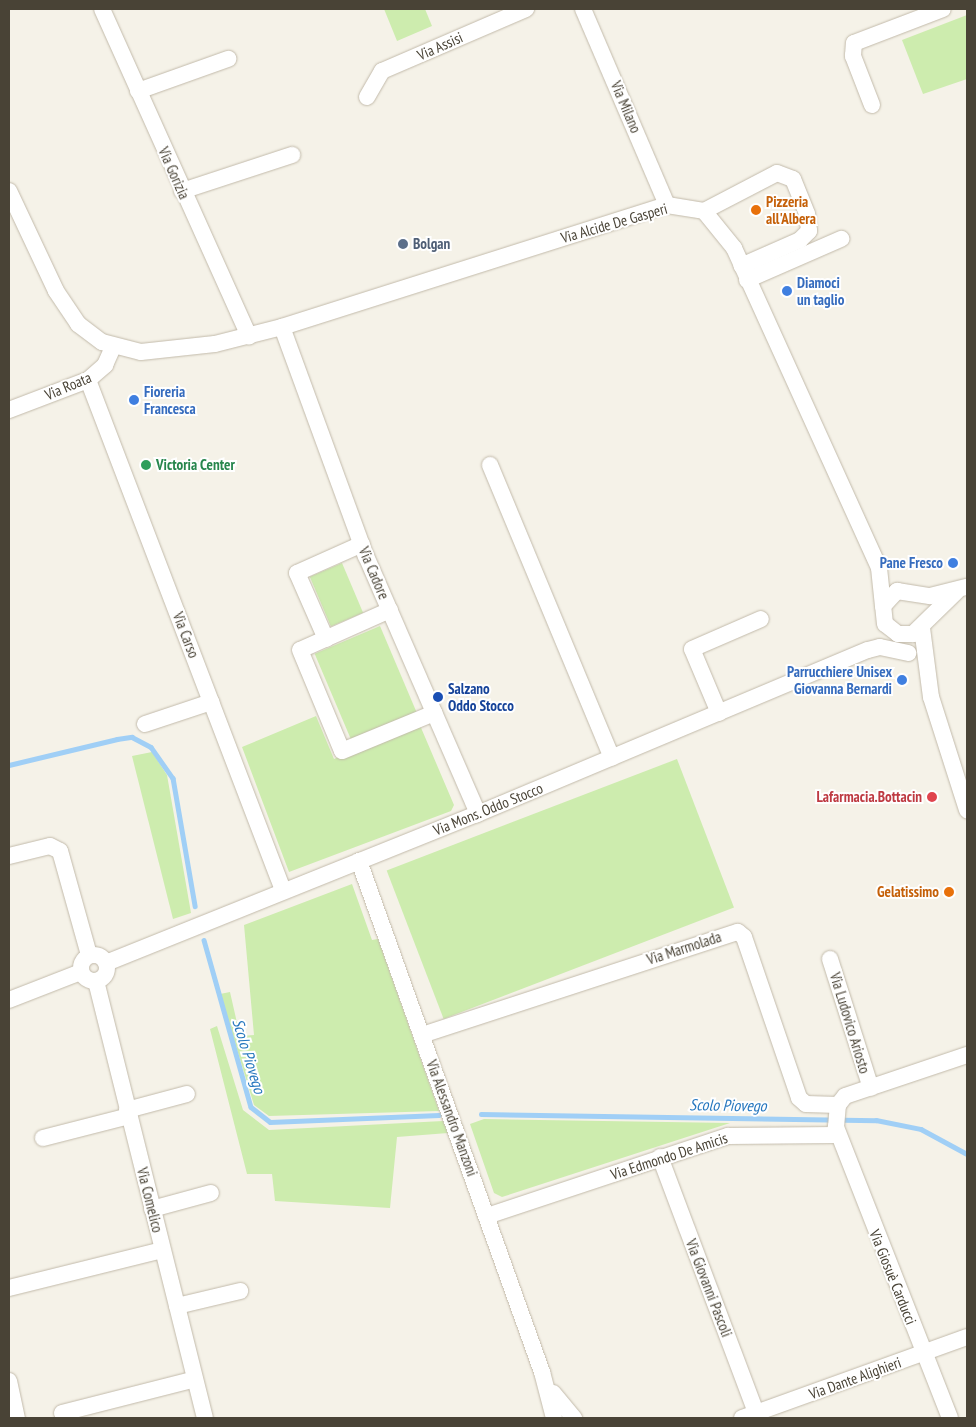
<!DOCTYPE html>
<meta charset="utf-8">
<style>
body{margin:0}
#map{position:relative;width:976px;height:1427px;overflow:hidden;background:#f5f2e8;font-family:"PT Sans Narrow",sans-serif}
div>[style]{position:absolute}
.green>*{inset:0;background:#cdecae;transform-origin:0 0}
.stream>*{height:4.5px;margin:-2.25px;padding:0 2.25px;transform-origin:2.25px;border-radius:2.25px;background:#a0cff6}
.roads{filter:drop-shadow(0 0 1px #c2baaa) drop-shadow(0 0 1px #c2baaa)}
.minor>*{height:16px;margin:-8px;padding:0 8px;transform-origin:8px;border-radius:8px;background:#fff}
.minor>.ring{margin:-8px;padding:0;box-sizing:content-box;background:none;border:16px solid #fff;border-radius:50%}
.dots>*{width:14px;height:14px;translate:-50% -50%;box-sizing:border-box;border:2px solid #fff;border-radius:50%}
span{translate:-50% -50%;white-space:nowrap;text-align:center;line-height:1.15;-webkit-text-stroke:4px #fff;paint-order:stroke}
.street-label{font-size:15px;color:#494336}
.food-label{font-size:15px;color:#c56008;font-weight:700}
.left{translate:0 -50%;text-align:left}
.right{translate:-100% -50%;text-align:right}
.service-label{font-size:15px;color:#4e5e75;font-weight:700}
.shop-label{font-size:15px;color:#366cbe;font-weight:700}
.leisure-label{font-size:15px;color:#27864d;font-weight:700}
.transit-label{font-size:15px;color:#164399;font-weight:700}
.health-label{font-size:15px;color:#be3a42;font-weight:700}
.water-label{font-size:16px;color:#2677be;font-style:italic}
.frame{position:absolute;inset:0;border:10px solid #494336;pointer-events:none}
</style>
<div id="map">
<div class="green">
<i style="clip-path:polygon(384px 9px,425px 9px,432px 26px,397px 41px)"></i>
<i style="clip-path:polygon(967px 15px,967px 79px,923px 94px,902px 40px)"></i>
<i style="left:342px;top:563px;width:54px;height:35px;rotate:67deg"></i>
<i style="left:380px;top:626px;width:95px;height:71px;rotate:67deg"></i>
<i style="clip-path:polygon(316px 716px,334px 759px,419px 723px,454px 805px,451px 811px,289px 872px,242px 747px)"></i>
<i style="clip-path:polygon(152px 752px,167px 775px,191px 913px,173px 919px,132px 756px)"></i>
<i style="left:677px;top:759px;width:159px;height:311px;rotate:69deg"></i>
<i style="clip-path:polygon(352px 884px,372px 940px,378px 939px,439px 1111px,269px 1116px,254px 1105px,220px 994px,230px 992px,240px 1036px,254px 1035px,244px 925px)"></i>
<i style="clip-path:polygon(217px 1026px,243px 1110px,269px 1130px,443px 1121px,448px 1133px,397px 1137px,390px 1208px,275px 1201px,272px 1174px,247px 1174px,210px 1029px)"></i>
<i style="clip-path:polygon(484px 1119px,730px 1123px,502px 1197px,494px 1193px,470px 1124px)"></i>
</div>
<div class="stream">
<i style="left:9px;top:765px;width:111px;rotate:-13.5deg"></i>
<i style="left:117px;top:739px;width:15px;rotate:-8deg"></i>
<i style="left:132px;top:737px;width:21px;rotate:28deg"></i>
<i style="left:151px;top:747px;width:38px;rotate:55deg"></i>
<i style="left:173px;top:778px;width:130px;rotate:80.2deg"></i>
<i style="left:204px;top:940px;width:173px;rotate:74.3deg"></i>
<i style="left:251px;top:1107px;width:24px;rotate:38deg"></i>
<i style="left:270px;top:1122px;width:169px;rotate:-2.4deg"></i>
<i style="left:481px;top:1114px;width:395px;rotate:0.9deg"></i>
<i style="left:876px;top:1120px;width:46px;rotate:11.3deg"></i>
<i style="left:921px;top:1129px;width:52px;rotate:28.5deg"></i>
</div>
<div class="roads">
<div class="minor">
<i style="left:102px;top:9px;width:359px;rotate:65.8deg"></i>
<i style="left:583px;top:9px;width:213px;rotate:66.8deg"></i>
<i style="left:138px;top:91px;width:96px;rotate:-19.6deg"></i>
<i style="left:367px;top:97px;width:30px;rotate:-60deg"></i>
<i style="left:382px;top:71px;width:157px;rotate:-23.3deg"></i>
<i style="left:872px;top:105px;width:53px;rotate:-111.2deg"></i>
<i style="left:853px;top:56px;width:13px;rotate:-86deg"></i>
<i style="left:854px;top:43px;width:95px;rotate:-20.9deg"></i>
<i style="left:9px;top:191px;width:110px;rotate:64.8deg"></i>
<i style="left:56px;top:291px;width:40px;rotate:56deg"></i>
<i style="left:78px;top:324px;width:30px;rotate:37deg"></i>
<i style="left:102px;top:342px;width:40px;rotate:14.4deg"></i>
<i style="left:141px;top:352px;width:74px;rotate:-6.2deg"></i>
<i style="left:215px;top:344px;width:69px;rotate:-14.2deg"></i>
<i style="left:282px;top:327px;width:404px;rotate:-17.6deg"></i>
<i style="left:667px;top:205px;width:37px;rotate:9deg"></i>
<i style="left:704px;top:211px;width:48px;rotate:51deg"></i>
<i style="left:734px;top:248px;width:351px;rotate:65.6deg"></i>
<i style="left:879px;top:568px;width:38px;rotate:84deg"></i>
<i style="left:182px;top:191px;width:116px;rotate:-18.1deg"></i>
<i style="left:704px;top:211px;width:82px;rotate:-27.5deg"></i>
<i style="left:777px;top:173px;width:17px;rotate:21deg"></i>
<i style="left:793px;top:179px;width:38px;rotate:68deg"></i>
<i style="left:807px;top:214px;width:17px;rotate:83deg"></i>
<i style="left:809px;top:231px;width:13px;rotate:135deg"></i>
<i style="left:800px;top:240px;width:64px;rotate:156.2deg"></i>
<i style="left:747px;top:280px;width:103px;rotate:-23.6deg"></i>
<i style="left:282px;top:327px;width:244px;rotate:69.9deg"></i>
<i style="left:366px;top:556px;width:281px;rotate:66.5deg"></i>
<i style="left:88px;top:380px;width:546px;rotate:69.08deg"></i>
<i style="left:9px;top:410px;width:85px;rotate:-20.8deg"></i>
<i style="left:88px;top:380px;width:23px;rotate:-41deg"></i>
<i style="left:105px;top:365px;width:20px;rotate:-66deg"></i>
<i style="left:490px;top:465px;width:317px;rotate:67.4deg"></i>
<i style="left:957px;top:591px;width:62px;rotate:135.7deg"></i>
<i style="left:913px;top:634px;width:15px;rotate:180deg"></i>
<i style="left:898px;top:634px;width:16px;rotate:-142deg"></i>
<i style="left:885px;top:624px;width:18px;rotate:-96deg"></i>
<i style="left:883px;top:606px;width:21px;rotate:-47deg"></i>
<i style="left:897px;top:591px;width:33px;rotate:9deg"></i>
<i style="left:930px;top:596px;width:38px;rotate:-14deg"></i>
<i style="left:390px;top:610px;width:98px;rotate:156deg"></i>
<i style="left:300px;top:650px;width:109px;rotate:67.4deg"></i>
<i style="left:342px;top:751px;width:100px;rotate:-22.4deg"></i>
<i style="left:922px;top:628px;width:70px;rotate:82.6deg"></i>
<i style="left:931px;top:697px;width:119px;rotate:72.3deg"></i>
<i style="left:326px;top:639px;width:72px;rotate:-113.7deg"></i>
<i style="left:297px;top:573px;width:71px;rotate:-24deg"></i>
<i style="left:719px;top:713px;width:69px;rotate:-112.9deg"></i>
<i style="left:692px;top:649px;width:75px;rotate:-23.5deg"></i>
<i style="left:145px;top:724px;width:70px;rotate:-18.4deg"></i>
<i style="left:9px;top:856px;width:42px;rotate:-13.7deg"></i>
<i style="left:50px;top:846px;width:11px;rotate:27deg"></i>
<i style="left:60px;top:851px;width:108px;rotate:74.4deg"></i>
<i style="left:359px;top:861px;width:543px;rotate:70.3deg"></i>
<i style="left:542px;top:1372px;width:48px;rotate:75.4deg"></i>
<i class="ring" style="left:81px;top:955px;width:10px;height:10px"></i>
<i style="left:830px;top:959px;width:135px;rotate:72.4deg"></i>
<i style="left:106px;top:963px;width:398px;rotate:-21.9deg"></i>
<i style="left:475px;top:815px;width:426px;rotate:-22.8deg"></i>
<i style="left:868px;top:650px;width:12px;rotate:-14deg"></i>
<i style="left:880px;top:647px;width:29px;rotate:12deg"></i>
<i style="left:96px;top:981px;width:450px;rotate:76deg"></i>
<i style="left:9px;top:1000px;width:77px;rotate:-21.3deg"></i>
<i style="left:422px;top:1035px;width:332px;rotate:-18.1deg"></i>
<i style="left:738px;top:932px;width:8px;rotate:40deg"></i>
<i style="left:744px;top:937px;width:170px;rotate:71.1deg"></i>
<i style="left:799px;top:1098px;width:9px;rotate:41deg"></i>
<i style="left:806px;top:1104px;width:32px;rotate:2deg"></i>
<i style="left:127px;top:1110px;width:62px;rotate:-14.9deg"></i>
<i style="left:43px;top:1138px;width:89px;rotate:-14.3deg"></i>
<i style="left:660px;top:1157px;width:279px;rotate:69.4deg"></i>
<i style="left:152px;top:1209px;width:61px;rotate:-15.2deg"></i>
<i style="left:487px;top:1216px;width:254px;rotate:-18.4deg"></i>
<i style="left:728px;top:1136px;width:108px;rotate:-0.5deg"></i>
<i style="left:9px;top:1288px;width:158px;rotate:-13.9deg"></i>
<i style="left:177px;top:1306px;width:65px;rotate:-13.4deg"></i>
<i style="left:9px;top:1381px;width:38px;rotate:78deg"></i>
<i style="left:553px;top:1393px;width:33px;rotate:50deg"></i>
<i style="left:62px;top:1413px;width:137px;rotate:-14.3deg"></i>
<i style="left:742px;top:1418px;width:239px;rotate:-19.8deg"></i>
<i style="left:950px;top:1418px;width:313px;rotate:-111.4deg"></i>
<i style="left:836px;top:1127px;width:22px;rotate:-85deg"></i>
<i style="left:838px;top:1105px;width:11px;rotate:-52deg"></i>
<i style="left:845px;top:1096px;width:129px;rotate:-18.6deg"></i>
</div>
</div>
<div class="dots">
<i style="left:756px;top:210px;background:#e8710a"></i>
<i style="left:403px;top:244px;background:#5c6f8a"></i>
<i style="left:787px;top:291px;background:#3f7fe0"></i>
<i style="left:134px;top:400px;background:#3f7fe0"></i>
<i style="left:146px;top:465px;background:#2e9e5b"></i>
<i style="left:953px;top:563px;background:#3f7fe0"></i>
<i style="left:902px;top:680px;background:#3f7fe0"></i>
<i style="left:438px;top:697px;background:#1a4fb4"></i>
<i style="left:932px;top:797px;background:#e0444e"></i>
<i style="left:949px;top:892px;background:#e8710a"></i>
</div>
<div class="street-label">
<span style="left:440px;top:46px;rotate:-24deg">Via Assisi</span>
<span style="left:626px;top:107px;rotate:67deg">Via Milano</span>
<span style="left:174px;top:173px;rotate:66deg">Via Gorizia</span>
<span style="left:614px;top:223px;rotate:-16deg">Via Alcide De Gasperi</span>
<span style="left:68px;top:386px;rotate:-23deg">Via Roata</span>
<span style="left:374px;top:573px;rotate:67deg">Via Cadore</span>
<span style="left:186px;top:635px;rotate:69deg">Via Carso</span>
<span style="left:488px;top:809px;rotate:-22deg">Via Mons. Oddo Stocco</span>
<span style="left:684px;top:948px;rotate:-18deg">Via Marmolada</span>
<span style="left:850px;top:1023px;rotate:73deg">Via Ludovico Ariosto</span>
<span style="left:452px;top:1118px;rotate:70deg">Via Alessandro Manzoni</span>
<span style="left:669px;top:1156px;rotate:-18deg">Via Edmondo De Amicis</span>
<span style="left:150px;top:1200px;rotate:76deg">Via Comelico</span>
<span style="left:893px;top:1277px;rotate:68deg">Via Giosuè Carducci</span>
<span style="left:709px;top:1288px;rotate:69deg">Via Giovanni Pascoli</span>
<span style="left:855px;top:1378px;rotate:-20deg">Via Dante Alighieri</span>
</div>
<div class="food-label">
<span class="left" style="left:766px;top:210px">Pizzeria<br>all'Albera</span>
<span class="right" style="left:939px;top:892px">Gelatissimo</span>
</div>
<div class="service-label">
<span class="left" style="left:413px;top:244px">Bolgan</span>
</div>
<div class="shop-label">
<span class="left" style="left:797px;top:291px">Diamoci<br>un taglio</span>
<span class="left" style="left:144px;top:400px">Fioreria<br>Francesca</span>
<span class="right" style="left:943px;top:563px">Pane Fresco</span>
<span class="right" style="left:892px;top:680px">Parrucchiere Unisex<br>Giovanna Bernardi</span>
</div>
<div class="leisure-label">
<span class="left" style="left:156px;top:465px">Victoria Center</span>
</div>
<div class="transit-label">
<span class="left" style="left:448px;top:697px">Salzano<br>Oddo Stocco</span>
</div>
<div class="health-label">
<span class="right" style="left:922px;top:797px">Lafarmacia.Bottacin</span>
</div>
<div class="water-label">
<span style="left:249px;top:1056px;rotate:73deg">Scolo Piovego</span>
<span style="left:728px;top:1105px;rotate:1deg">Scolo Piovego</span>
</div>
<div class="frame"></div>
</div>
